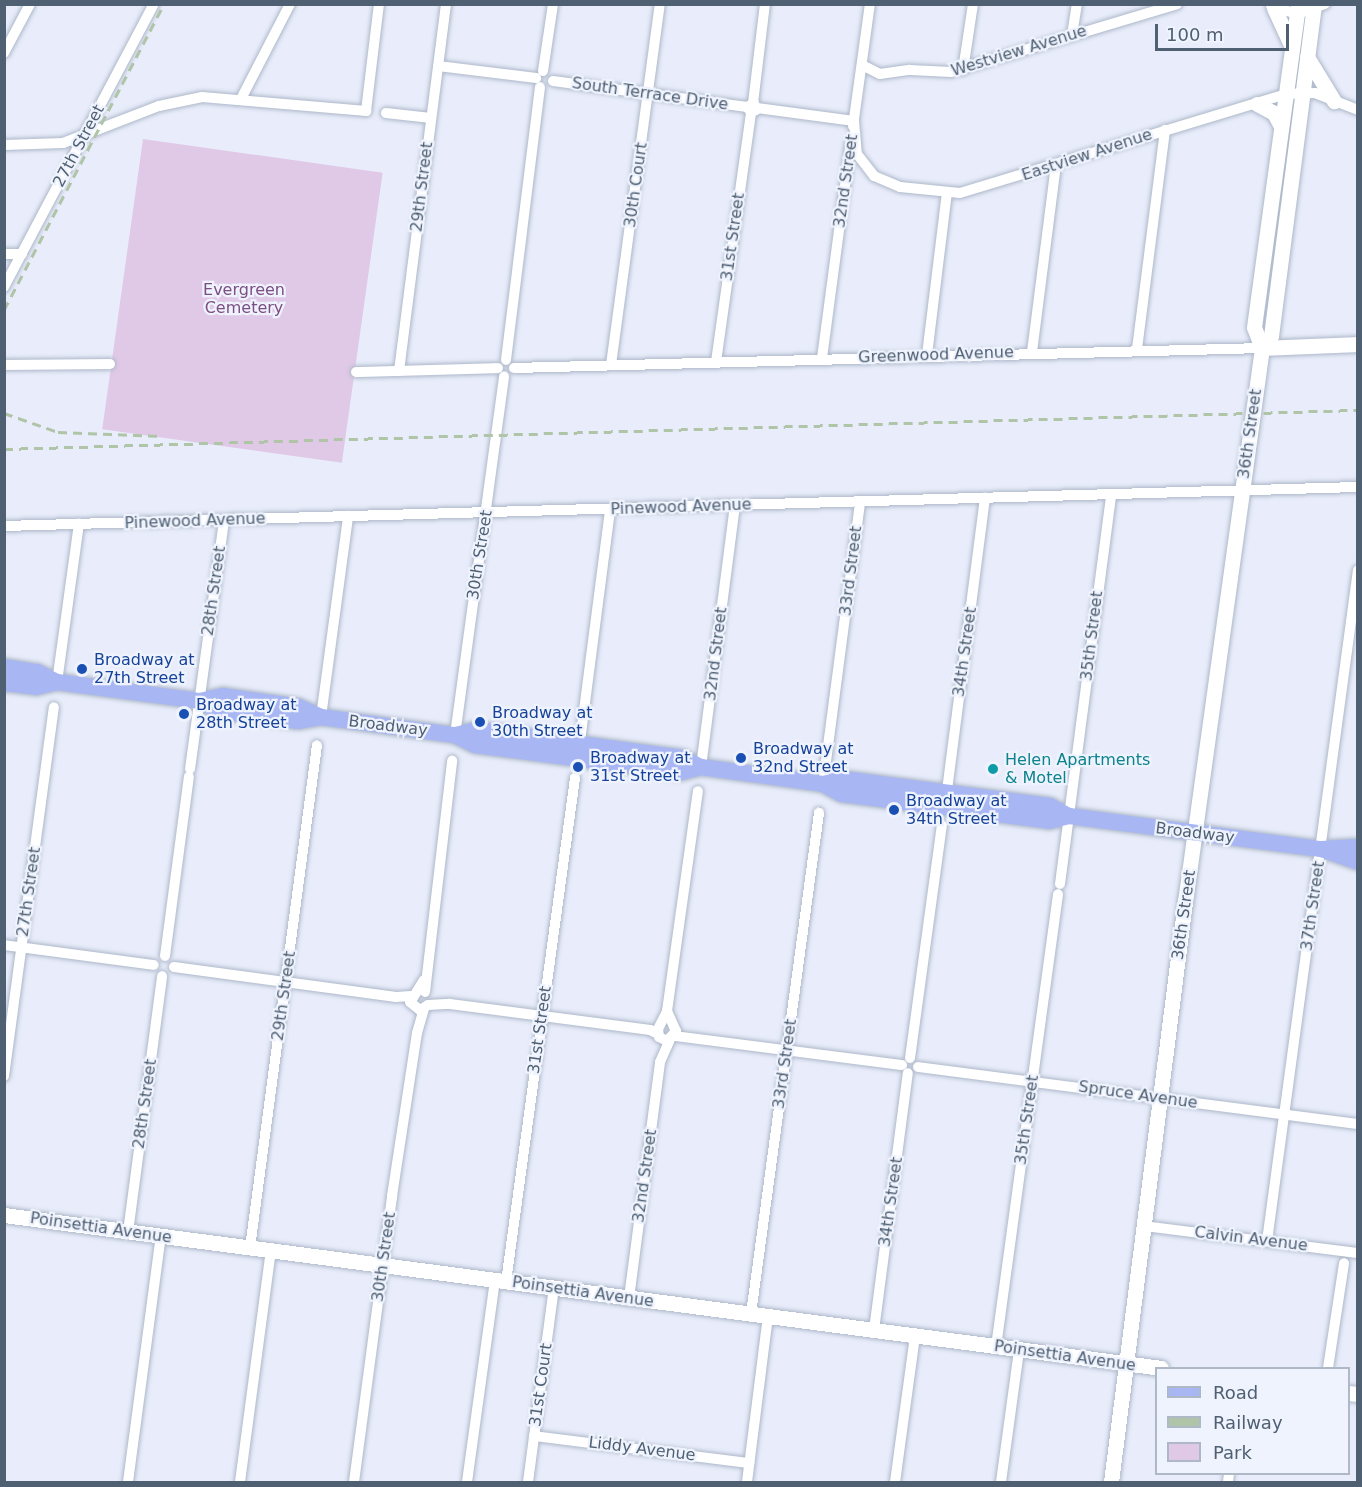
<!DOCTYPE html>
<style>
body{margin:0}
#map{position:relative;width:1362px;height:1487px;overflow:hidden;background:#e9edfb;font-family:"DejaVu Sans",sans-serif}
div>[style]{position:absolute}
.green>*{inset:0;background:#e0c9e7;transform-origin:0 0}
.roads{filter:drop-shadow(0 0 2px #adb8c9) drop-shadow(0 0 2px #adb8c9)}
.street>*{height:10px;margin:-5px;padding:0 5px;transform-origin:5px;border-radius:5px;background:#fff}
.secondary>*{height:15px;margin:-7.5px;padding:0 7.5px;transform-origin:7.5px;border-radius:7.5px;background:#fff}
.primary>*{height:16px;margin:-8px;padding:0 8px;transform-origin:8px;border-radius:8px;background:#a8b7f3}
.rail>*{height:3px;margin-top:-1.5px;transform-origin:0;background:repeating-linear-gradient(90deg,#b0c4a8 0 9px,transparent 0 15px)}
.dots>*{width:16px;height:16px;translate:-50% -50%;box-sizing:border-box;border:3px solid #eff3fd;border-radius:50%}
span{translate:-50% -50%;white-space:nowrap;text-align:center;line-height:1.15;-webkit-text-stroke:4.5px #eff3fd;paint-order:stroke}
.street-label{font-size:16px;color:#4f6073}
.park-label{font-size:16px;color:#7d4e83}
.transit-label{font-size:16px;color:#164399}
.left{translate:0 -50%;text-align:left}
.culture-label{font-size:16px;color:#0d838f}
.frame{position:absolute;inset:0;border:6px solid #4f6073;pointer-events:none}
.legend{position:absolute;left:1155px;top:1367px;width:195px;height:108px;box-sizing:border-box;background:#eff3fd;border:2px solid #afb8c6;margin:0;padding:8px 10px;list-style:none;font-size:18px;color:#4f6073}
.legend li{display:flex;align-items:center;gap:12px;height:30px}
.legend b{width:30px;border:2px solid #afb8c6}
.scale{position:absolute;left:1155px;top:24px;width:134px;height:27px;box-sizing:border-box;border:3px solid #4f6073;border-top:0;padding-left:8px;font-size:18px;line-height:21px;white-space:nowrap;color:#4f6073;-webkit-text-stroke:4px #eff3fd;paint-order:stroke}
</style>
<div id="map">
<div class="green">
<i style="left:143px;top:139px;width:242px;height:293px;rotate:8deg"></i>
</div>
<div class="roads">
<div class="street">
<i style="left:1271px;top:6px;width:27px;rotate:17deg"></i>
<i style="left:1297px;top:14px;width:30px;rotate:-20deg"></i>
<i style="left:1072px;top:35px;width:31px;rotate:-81deg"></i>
<i style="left:4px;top:53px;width:55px;rotate:-62deg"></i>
<i style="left:862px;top:65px;width:20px;rotate:27deg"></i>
<i style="left:880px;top:74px;width:30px;rotate:-8deg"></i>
<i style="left:910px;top:70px;width:41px;rotate:2.8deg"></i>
<i style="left:951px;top:72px;width:236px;rotate:-16.7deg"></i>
<i style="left:438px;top:66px;width:99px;rotate:7deg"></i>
<i style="left:963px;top:70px;width:67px;rotate:-81.4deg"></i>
<i style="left:543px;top:71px;width:68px;rotate:-81.5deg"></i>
<i style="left:553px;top:81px;width:196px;rotate:7.6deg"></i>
<i style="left:242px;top:97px;width:105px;rotate:-62.7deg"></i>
<i style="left:753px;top:103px;width:100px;rotate:-83.1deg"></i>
<i style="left:757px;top:108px;width:98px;rotate:7.6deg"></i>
<i style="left:386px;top:113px;width:45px;rotate:6.3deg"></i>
<i style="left:854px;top:121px;width:33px;rotate:85deg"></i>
<i style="left:857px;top:154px;width:28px;rotate:52deg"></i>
<i style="left:874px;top:176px;width:28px;rotate:23deg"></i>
<i style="left:900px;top:187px;width:60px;rotate:5.7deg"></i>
<i style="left:960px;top:193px;width:340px;rotate:-16.9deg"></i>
<i style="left:1285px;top:94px;width:30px;rotate:-2deg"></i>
<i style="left:1315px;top:93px;width:46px;rotate:21.6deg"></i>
<i style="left:853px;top:126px;width:123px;rotate:-82.1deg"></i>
<i style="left:4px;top:145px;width:59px;rotate:-1.9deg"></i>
<i style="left:63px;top:143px;width:103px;rotate:-21.1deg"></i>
<i style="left:159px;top:106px;width:44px;rotate:-11.8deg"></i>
<i style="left:202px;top:97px;width:165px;rotate:4.9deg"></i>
<i style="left:366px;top:111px;width:108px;rotate:-83.1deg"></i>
<i style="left:4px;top:254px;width:18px"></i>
<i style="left:4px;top:287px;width:320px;rotate:-62.1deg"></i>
<i style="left:1137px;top:349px;width:221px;rotate:-82.7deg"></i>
<i style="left:1032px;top:352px;width:189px;rotate:-82.7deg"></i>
<i style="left:927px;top:355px;width:163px;rotate:-83deg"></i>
<i style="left:822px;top:358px;width:218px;rotate:-82.4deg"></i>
<i style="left:506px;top:360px;width:275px;rotate:-82.9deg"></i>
<i style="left:716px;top:362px;width:252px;rotate:-82deg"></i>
<i style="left:751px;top:112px;width:6px;rotate:-129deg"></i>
<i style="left:747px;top:107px;width:8px;rotate:-30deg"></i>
<i style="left:754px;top:103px;width:7px;rotate:74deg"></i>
<i style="left:756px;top:110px;width:5px;rotate:158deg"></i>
<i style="left:4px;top:365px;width:106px;rotate:-0.5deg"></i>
<i style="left:611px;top:365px;width:364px;rotate:-82.3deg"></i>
<i style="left:514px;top:368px;width:748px;rotate:-1.53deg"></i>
<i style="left:399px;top:371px;width:370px;rotate:-82.7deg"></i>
<i style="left:356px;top:372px;width:142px;rotate:-1.6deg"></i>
<i style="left:4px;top:526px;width:1355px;rotate:-1.65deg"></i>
<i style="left:57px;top:682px;width:160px;rotate:-82.1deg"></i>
<i style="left:321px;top:717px;width:203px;rotate:-82.3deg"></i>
<i style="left:455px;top:735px;width:362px;rotate:-82.2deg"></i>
<i style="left:579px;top:749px;width:242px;rotate:-82.6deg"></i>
<i style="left:701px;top:767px;width:264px;rotate:-82.6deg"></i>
<i style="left:190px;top:769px;width:251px;rotate:-82.2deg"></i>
<i style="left:823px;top:784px;width:284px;rotate:-82.5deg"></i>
<i style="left:946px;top:798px;width:303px;rotate:-82.6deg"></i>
<i style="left:1060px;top:884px;width:393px;rotate:-82.5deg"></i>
<i style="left:4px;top:945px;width:151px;rotate:7.6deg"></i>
<i style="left:165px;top:956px;width:181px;rotate:-82.4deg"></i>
<i style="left:174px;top:967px;width:224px;rotate:7.7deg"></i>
<i style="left:396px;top:997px;width:15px;rotate:-4deg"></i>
<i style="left:424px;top:980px;width:26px;rotate:122deg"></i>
<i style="left:410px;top:1002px;width:13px;rotate:39deg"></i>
<i style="left:420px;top:1010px;width:9px;rotate:-32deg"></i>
<i style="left:425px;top:992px;width:233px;rotate:-83.3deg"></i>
<i style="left:428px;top:1005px;width:22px;rotate:-3deg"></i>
<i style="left:450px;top:1004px;width:202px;rotate:7.4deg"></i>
<i style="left:650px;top:1030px;width:9px;rotate:27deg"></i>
<i style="left:667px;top:1011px;width:22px;rotate:66deg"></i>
<i style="left:676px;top:1031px;width:13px;rotate:132deg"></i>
<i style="left:667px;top:1041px;width:9px;rotate:-153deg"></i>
<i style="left:659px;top:1037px;width:8px;rotate:-97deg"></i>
<i style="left:658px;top:1029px;width:20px;rotate:-63deg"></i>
<i style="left:667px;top:1011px;width:222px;rotate:-82deg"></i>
<i style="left:675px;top:1036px;width:229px;rotate:7.3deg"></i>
<i style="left:910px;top:1058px;width:235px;rotate:-82.2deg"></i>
<i style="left:918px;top:1067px;width:444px;rotate:7.4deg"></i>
<i style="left:4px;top:1076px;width:372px;rotate:-82.3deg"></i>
<i style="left:1144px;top:1226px;width:216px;rotate:7.2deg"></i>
<i style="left:128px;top:1232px;width:258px;rotate:-82.4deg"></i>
<i style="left:1267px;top:1241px;width:677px;rotate:-82.28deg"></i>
<i style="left:250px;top:1248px;width:507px;rotate:-82.41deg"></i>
<i style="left:506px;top:1282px;width:509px;rotate:-82.2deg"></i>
<i style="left:629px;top:1298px;width:238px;rotate:-82.5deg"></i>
<i style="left:660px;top:1062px;width:24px;rotate:-66deg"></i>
<i style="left:751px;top:1314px;width:506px;rotate:-82.27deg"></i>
<i style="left:874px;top:1330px;width:259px;rotate:-82.5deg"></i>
<i style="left:996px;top:1347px;width:457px;rotate:-82.2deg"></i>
<i style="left:1328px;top:1368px;width:106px;rotate:-81.3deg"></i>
<i style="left:534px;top:1436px;width:217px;rotate:7.2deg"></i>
<i style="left:128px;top:1482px;width:248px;rotate:-82.4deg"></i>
<i style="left:240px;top:1482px;width:233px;rotate:-82.4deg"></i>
<i style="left:354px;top:1482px;width:289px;rotate:-82.4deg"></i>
<i style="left:392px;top:1196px;width:165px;rotate:-81.3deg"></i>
<i style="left:417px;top:1033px;width:25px;rotate:-74deg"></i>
<i style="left:467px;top:1482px;width:204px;rotate:-82.1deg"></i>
<i style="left:528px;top:1482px;width:196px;rotate:-82.4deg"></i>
<i style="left:747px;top:1482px;width:167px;rotate:-82.8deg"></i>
<i style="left:895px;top:1482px;width:147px;rotate:-82.2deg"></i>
<i style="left:1001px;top:1482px;width:133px;rotate:-82.2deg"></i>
<i style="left:1228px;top:1482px;width:8px;rotate:-83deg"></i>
</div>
<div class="secondary">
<i style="left:1274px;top:8px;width:43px;rotate:65.2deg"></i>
<i style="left:1307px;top:57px;width:52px;rotate:58.5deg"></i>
<i style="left:1257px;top:104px;width:19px;rotate:28deg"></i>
<i style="left:1274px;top:113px;width:15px;rotate:62deg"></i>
<i style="left:1262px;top:348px;width:15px;rotate:-53deg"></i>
<i style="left:1271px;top:336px;width:335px;rotate:-82.6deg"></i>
<i style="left:1262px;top:348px;width:96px;rotate:-2.4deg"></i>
<i style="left:4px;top:1215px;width:1167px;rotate:7.53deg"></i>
<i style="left:1348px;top:1393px;width:10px;rotate:6deg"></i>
<i style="left:1111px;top:1482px;width:585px;rotate:-82.73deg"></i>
<i style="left:1185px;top:902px;width:559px;rotate:-82.09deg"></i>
<i style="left:1262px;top:348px;width:22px;rotate:-111deg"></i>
<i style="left:1254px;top:327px;width:326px;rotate:-82.2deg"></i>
</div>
<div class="primary">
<i style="left:4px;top:667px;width:33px;rotate:9deg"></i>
<i style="left:37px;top:672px;width:22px;rotate:27deg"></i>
<i style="left:57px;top:682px;width:143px;rotate:7.6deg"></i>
<i style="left:199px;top:701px;width:23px;rotate:25deg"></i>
<i style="left:220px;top:711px;width:79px;rotate:7.3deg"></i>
<i style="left:298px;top:721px;width:23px;rotate:-10deg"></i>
<i style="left:4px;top:683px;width:32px;rotate:7deg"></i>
<i style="left:36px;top:687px;width:22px;rotate:-13deg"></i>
<i style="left:199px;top:701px;width:25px;rotate:-12deg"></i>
<i style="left:223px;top:696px;width:77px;rotate:8.2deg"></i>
<i style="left:299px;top:707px;width:24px;rotate:24deg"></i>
<i style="left:321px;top:717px;width:135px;rotate:7.7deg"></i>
<i style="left:455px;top:735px;width:23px;rotate:-13deg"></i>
<i style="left:477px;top:730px;width:208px;rotate:7.7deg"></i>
<i style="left:683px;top:758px;width:20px;rotate:27deg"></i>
<i style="left:455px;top:735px;width:22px;rotate:27deg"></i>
<i style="left:475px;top:745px;width:208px;rotate:7.5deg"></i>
<i style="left:681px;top:772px;width:21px;rotate:-14deg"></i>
<i style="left:701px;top:767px;width:123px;rotate:7.9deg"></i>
<i style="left:823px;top:784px;width:21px;rotate:28deg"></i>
<i style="left:842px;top:794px;width:209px;rotate:7.4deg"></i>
<i style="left:1049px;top:821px;width:21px;rotate:-14deg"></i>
<i style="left:1069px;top:816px;width:254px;rotate:7.5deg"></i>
<i style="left:1321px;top:849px;width:37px;rotate:-3deg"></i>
<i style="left:823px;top:784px;width:21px;rotate:-14deg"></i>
<i style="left:843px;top:779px;width:209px;rotate:7.4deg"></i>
<i style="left:1050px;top:806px;width:21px;rotate:28deg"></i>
<i style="left:1321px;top:849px;width:39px;rotate:19deg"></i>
</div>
</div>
<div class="rail">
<i style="left:4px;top:310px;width:345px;rotate:-62.4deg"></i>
<i style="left:4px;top:413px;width:57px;rotate:19.4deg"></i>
<i style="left:58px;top:432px;width:104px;rotate:2.2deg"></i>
<i style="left:4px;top:449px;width:1355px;rotate:-1.65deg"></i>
</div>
<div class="dots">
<i style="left:82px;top:669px;background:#1a4fb4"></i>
<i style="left:184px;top:714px;background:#1a4fb4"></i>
<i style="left:480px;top:722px;background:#1a4fb4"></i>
<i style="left:741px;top:758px;background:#1a4fb4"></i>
<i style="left:578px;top:767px;background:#1a4fb4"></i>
<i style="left:993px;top:769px;background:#0f9aa8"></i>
<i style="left:894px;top:810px;background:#1a4fb4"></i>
</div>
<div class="street-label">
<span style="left:1019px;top:51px;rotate:-17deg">Westview Avenue</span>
<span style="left:650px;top:94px;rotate:8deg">South Terrace Drive</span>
<span style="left:79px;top:146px;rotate:-62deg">27th Street</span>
<span style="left:1087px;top:155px;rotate:-18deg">Eastview Avenue</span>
<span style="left:846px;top:181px;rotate:-82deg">32nd Street</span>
<span style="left:636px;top:185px;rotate:-82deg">30th Court</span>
<span style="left:422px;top:187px;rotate:-83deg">29th Street</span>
<span style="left:733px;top:237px;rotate:-82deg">31st Street</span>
<span style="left:936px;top:355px;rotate:-2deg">Greenwood Avenue</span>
<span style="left:1250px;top:434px;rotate:-82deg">36th Street</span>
<span style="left:681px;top:507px;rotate:-2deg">Pinewood Avenue</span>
<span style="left:195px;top:521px;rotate:-2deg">Pinewood Avenue</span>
<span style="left:480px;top:555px;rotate:-81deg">30th Street</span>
<span style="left:851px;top:571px;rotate:-83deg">33rd Street</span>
<span style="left:214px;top:591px;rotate:-82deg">28th Street</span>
<span style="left:1092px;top:636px;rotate:-83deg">35th Street</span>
<span style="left:965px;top:652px;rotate:-82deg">34th Street</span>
<span style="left:716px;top:654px;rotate:-83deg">32nd Street</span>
<span style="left:388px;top:726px;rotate:7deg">Broadway</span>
<span style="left:1195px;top:833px;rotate:7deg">Broadway</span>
<span style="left:29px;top:892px;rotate:-82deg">27th Street</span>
<span style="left:1313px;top:906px;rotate:-82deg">37th Street</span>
<span style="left:1184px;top:915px;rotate:-82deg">36th Street</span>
<span style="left:284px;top:996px;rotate:-82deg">29th Street</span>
<span style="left:540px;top:1030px;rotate:-82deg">31st Street</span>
<span style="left:785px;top:1064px;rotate:-82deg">33rd Street</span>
<span style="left:1138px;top:1095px;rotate:8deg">Spruce Avenue</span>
<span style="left:145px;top:1104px;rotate:-82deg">28th Street</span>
<span style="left:1027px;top:1120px;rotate:-82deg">35th Street</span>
<span style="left:645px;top:1176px;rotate:-82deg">32nd Street</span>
<span style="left:891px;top:1202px;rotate:-82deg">34th Street</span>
<span style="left:101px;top:1228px;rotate:8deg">Poinsettia Avenue</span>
<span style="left:1251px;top:1239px;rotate:7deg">Calvin Avenue</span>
<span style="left:384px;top:1257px;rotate:-82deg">30th Street</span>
<span style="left:583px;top:1292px;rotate:8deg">Poinsettia Avenue</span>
<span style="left:1065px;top:1356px;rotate:8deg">Poinsettia Avenue</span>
<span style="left:541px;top:1385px;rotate:-82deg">31st Court</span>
<span style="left:642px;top:1449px;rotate:7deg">Liddy Avenue</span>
</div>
<div class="park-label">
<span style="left:244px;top:299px">Evergreen<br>Cemetery</span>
</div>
<div class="transit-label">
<span class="left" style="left:94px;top:669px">Broadway at<br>27th Street</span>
<span class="left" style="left:196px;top:714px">Broadway at<br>28th Street</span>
<span class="left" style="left:492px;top:722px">Broadway at<br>30th Street</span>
<span class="left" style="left:753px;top:758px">Broadway at<br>32nd Street</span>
<span class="left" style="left:590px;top:767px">Broadway at<br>31st Street</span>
<span class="left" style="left:906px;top:810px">Broadway at<br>34th Street</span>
</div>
<div class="culture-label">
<span class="left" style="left:1005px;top:769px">Helen Apartments<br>&amp; Motel</span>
</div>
<div class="frame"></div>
<ul class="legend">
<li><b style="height:8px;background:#a8b7f3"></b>Road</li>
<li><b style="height:8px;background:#b0c4a8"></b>Railway</li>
<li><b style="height:16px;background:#e0c9e7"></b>Park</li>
</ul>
<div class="scale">100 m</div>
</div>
